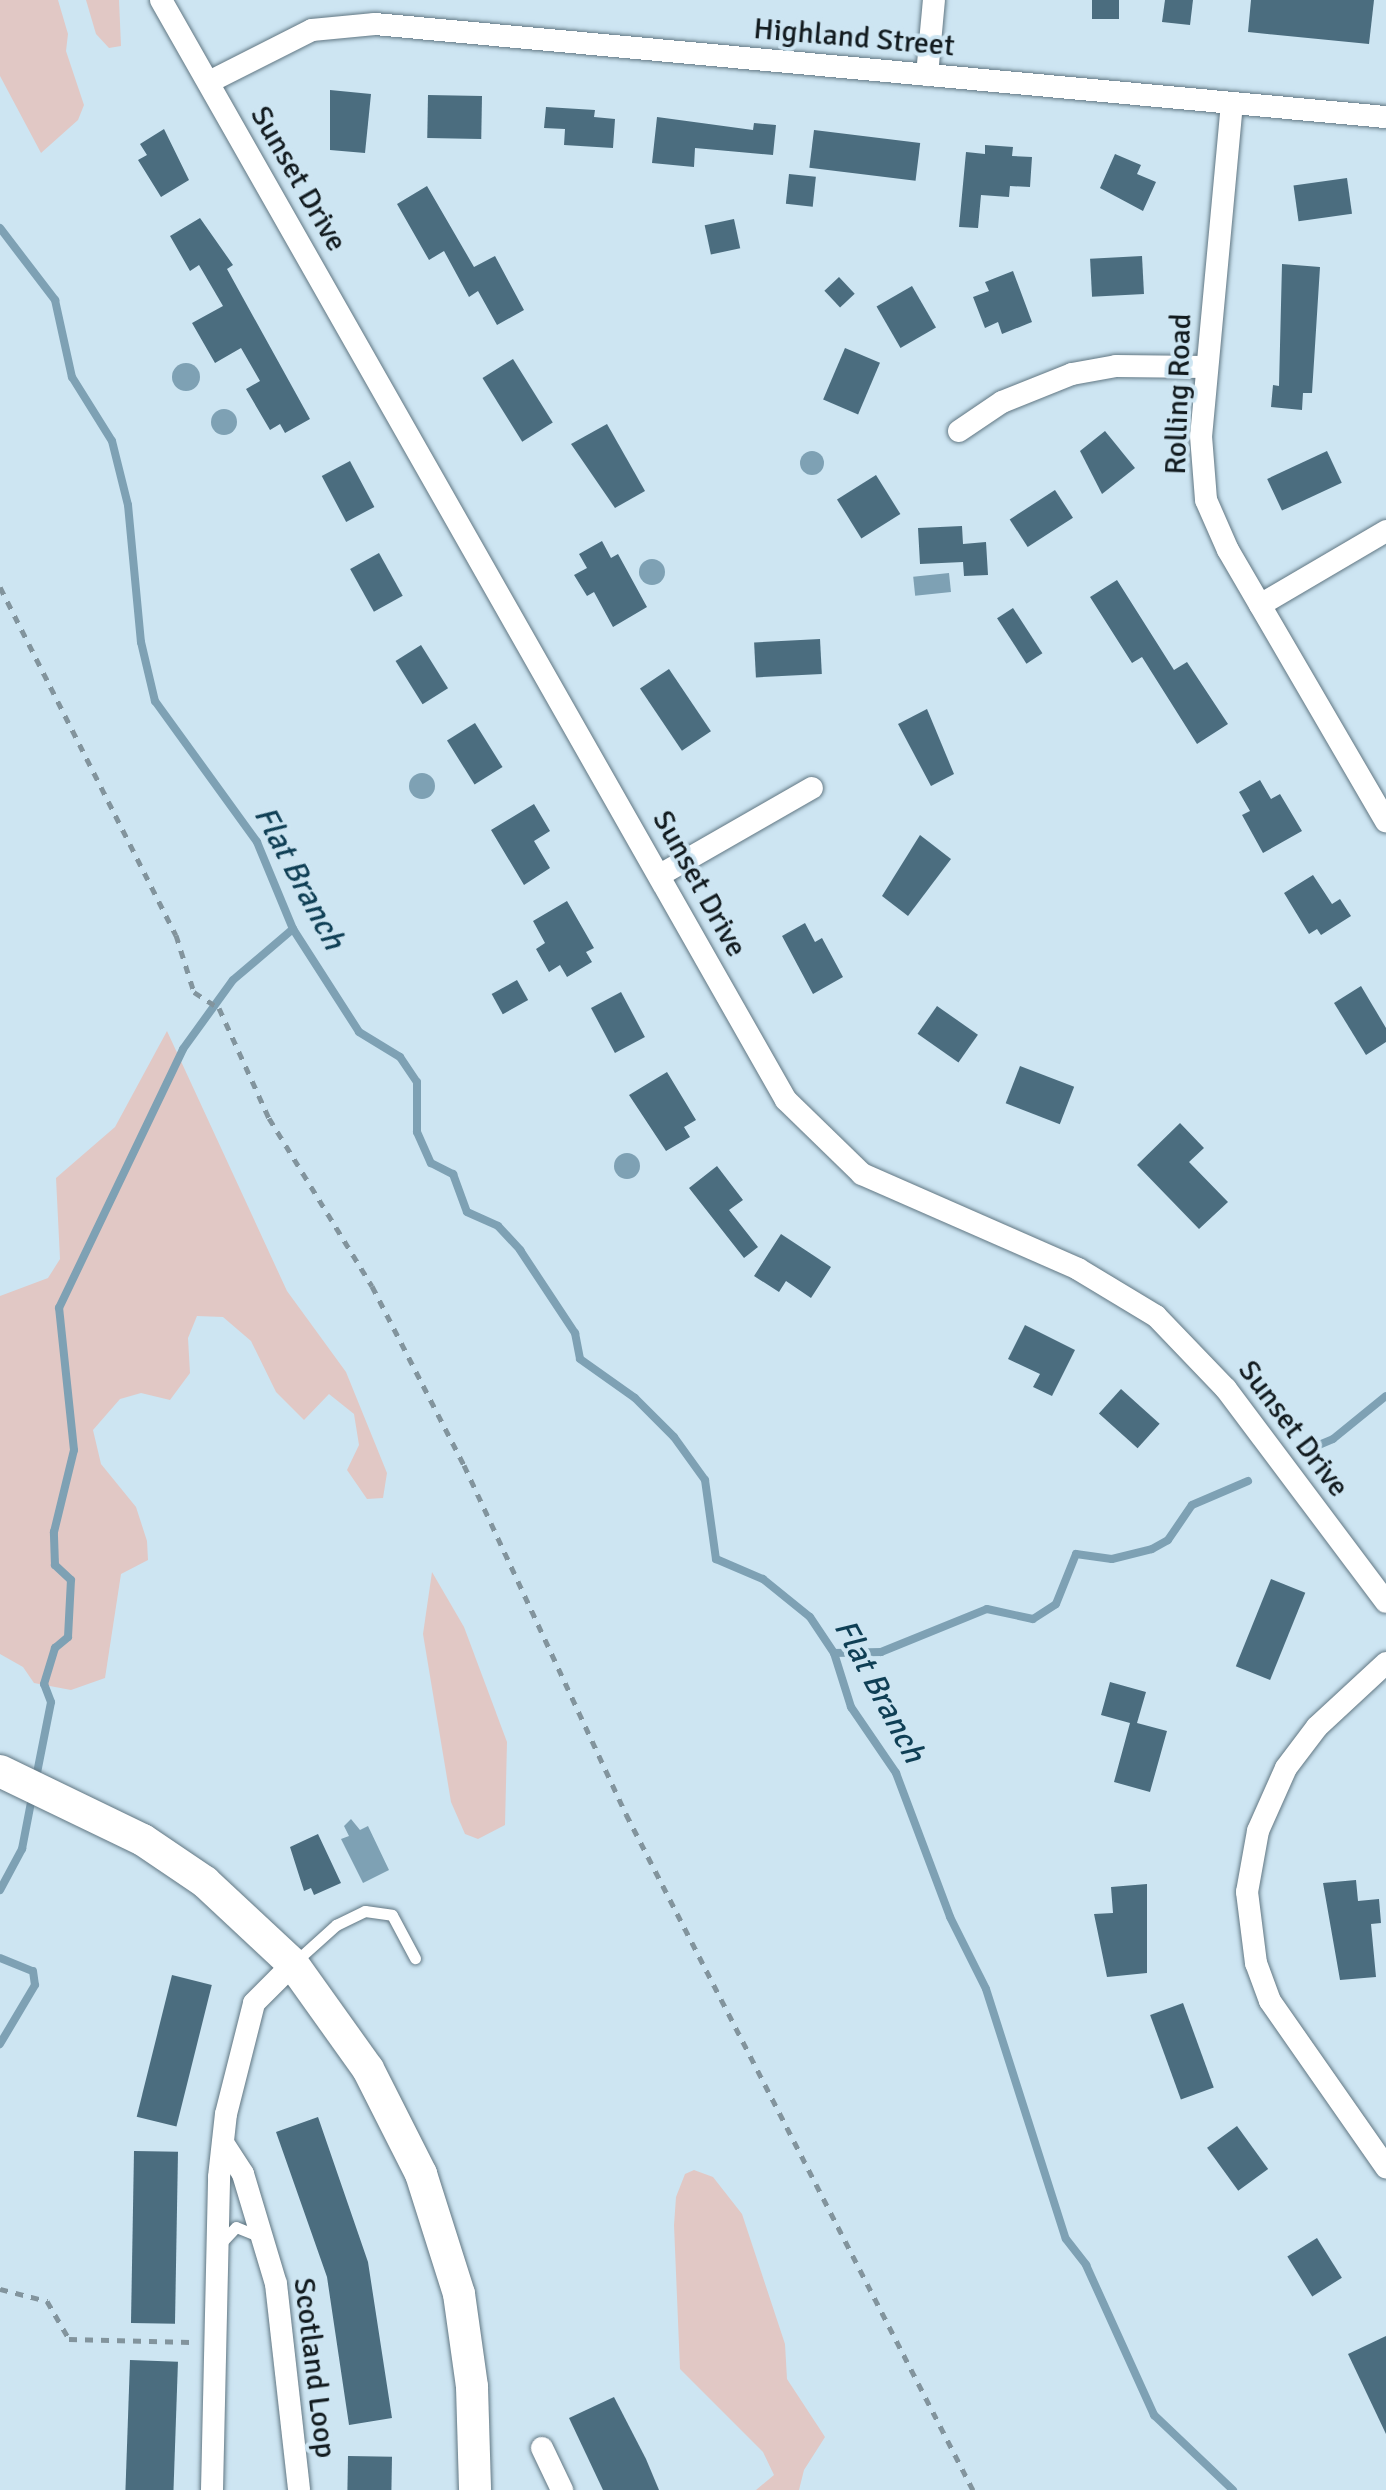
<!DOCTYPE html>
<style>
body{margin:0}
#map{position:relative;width:1386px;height:2490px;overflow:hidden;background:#cde5f2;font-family:Signika,sans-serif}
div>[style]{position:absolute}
.green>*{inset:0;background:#e1c8c5}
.water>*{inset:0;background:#7ea1b4;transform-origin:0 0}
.round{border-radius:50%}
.stream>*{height:8px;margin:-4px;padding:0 4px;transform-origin:4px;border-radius:4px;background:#7ea1b4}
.building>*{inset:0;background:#4b6d7f;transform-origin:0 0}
.path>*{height:5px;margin-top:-2.5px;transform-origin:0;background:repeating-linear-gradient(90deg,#82949d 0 8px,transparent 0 16px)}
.roads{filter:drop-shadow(0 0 2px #617783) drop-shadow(0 0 2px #617783)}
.lane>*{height:11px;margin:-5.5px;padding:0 5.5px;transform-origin:5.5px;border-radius:5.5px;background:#fff}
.street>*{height:22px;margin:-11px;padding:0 11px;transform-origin:11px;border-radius:11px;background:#fff}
.secondary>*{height:32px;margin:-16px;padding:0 16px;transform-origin:16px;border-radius:16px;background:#fff}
span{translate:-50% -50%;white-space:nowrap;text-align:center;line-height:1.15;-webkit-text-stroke:8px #cde5f2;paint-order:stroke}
.street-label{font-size:30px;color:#121b1f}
.water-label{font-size:32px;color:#0f3f55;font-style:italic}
</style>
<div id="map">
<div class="green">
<i style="clip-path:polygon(0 0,58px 0,68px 34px,66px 51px,84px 105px,78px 120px,41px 153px,0 76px)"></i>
<i style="clip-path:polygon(86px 0,119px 0,121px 46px,109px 48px,96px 34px)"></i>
<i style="clip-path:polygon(167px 1031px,287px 1291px,346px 1372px,387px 1473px,383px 1498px,367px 1499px,347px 1470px,359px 1445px,354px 1414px,329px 1394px,304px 1420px,276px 1392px,251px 1341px,223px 1317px,197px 1316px,188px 1338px,190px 1373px,170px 1400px,141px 1393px,120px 1399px,93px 1430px,101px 1464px,136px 1507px,147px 1541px,148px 1560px,121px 1574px,105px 1678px,71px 1690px,34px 1683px,23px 1667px,0 1654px,0 1296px,48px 1278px,60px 1259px,56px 1178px,115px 1127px)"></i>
<i style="clip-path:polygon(432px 1572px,464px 1627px,507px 1742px,505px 1825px,478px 1839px,465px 1834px,451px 1802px,423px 1634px)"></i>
<i style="clip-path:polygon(694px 2170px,713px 2177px,742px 2214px,785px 2344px,787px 2379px,825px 2437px,804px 2470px,799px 2490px,756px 2490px,774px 2475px,763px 2452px,680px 2369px,674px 2225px,676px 2197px,685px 2174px)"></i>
</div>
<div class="water">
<i class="round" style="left:172px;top:363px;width:28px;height:28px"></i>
<i class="round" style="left:211px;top:409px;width:26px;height:26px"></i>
<i class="round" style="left:800px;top:451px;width:24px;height:24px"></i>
<i class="round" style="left:639px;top:559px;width:26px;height:26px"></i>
<i style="left:949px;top:573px;width:19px;height:36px;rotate:84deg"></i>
<i class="round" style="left:409px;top:773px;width:26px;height:26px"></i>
<i class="round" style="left:614px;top:1153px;width:26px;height:26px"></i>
<i style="clip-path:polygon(351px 1819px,360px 1830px,368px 1826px,389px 1870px,363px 1883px,341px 1839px,349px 1836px,344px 1826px)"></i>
</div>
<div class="stream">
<i style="left:0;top:228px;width:91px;rotate:52.6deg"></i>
<i style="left:55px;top:300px;width:79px;rotate:77.6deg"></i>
<i style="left:72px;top:377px;width:75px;rotate:58deg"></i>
<i style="left:112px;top:441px;width:66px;rotate:76deg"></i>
<i style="left:128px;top:505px;width:138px;rotate:84.6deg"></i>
<i style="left:141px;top:642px;width:61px;rotate:76.7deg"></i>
<i style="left:155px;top:701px;width:174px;rotate:54.1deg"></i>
<i style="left:257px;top:842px;width:94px;rotate:67.5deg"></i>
<i style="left:293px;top:929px;width:122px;rotate:57.3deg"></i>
<i style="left:359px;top:1032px;width:48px;rotate:31.4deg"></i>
<i style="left:400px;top:1057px;width:30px;rotate:56deg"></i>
<i style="left:417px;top:1082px;width:50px;rotate:90deg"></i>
<i style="left:417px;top:1132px;width:34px;rotate:66deg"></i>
<i style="left:431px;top:1163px;width:25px;rotate:27deg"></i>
<i style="left:453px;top:1174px;width:40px;rotate:69.8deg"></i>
<i style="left:467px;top:1212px;width:34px;rotate:24deg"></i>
<i style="left:498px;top:1226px;width:33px;rotate:47deg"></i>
<i style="left:520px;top:1250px;width:100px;rotate:56.5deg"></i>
<i style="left:575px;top:1333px;width:26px;rotate:79deg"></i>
<i style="left:580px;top:1359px;width:67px;rotate:35.3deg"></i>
<i style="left:635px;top:1398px;width:55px;rotate:45deg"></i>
<i style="left:674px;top:1437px;width:53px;rotate:54.2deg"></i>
<i style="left:705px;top:1480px;width:80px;rotate:82.1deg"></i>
<i style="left:716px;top:1559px;width:51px;rotate:23.1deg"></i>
<i style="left:763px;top:1579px;width:60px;rotate:39deg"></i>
<i style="left:810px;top:1617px;width:43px;rotate:56.3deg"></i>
<i style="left:834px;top:1653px;width:57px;rotate:72.5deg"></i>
<i style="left:851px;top:1707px;width:80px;rotate:55.7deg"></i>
<i style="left:896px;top:1773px;width:154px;rotate:69.4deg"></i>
<i style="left:950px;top:1917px;width:80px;rotate:63.4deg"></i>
<i style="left:986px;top:1989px;width:262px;rotate:72.3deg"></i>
<i style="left:1066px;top:2239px;width:33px;rotate:52deg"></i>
<i style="left:1086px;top:2265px;width:165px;rotate:65.6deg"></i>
<i style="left:1154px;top:2415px;width:109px;rotate:43.5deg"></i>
<i style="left:1307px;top:1450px;width:28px;rotate:-23deg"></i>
<i style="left:1333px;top:1439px;width:68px;rotate:-39.1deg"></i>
<i style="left:834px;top:1653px;width:47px;rotate:-1.2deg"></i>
<i style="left:881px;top:1652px;width:114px;rotate:-22.1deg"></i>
<i style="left:987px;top:1609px;width:47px;rotate:12.3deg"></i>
<i style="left:1033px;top:1619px;width:27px;rotate:-33deg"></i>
<i style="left:1056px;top:1604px;width:54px;rotate:-68.2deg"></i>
<i style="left:1076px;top:1554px;width:36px;rotate:8deg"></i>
<i style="left:1112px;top:1559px;width:41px;rotate:-14deg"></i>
<i style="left:1152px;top:1549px;width:18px;rotate:-29deg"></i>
<i style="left:1168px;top:1540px;width:42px;rotate:-55.6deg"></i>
<i style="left:1192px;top:1505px;width:61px;rotate:-23.2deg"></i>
<i style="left:36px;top:1778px;width:77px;rotate:-78.8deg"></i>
<i style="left:51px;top:1702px;width:19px;rotate:-111deg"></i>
<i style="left:44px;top:1684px;width:38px;rotate:-73deg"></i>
<i style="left:55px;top:1648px;width:17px;rotate:-40deg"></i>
<i style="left:68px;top:1637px;width:57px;rotate:-87deg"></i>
<i style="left:71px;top:1580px;width:22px;rotate:-137deg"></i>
<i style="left:55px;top:1565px;width:33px;rotate:-92deg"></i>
<i style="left:54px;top:1532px;width:84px;rotate:-76.3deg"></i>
<i style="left:74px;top:1450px;width:143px;rotate:-96deg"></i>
<i style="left:59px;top:1308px;width:287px;rotate:-64.4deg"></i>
<i style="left:183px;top:1049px;width:85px;rotate:-54.1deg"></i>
<i style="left:233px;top:980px;width:79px;rotate:-40.4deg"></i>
<i style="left:0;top:1890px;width:47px;rotate:-61.8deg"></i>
<i style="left:22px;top:1849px;width:53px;rotate:-79.1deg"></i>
<i style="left:0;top:1958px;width:35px;rotate:22deg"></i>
<i style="left:33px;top:1971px;width:14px;rotate:82deg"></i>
<i style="left:35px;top:1985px;width:69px;rotate:120.7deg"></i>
</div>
<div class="building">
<i style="left:1092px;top:0;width:27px;height:19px"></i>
<i style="clip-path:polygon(1165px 0,1193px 0,1190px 25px,1162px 22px)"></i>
<i style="clip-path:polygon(1251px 0,1374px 0,1369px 44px,1248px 32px)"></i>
<i style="clip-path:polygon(330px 90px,371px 94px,365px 153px,330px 150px)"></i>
<i style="left:428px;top:95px;width:54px;height:43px;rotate:1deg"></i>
<i style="clip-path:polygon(546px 107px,595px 110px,594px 117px,615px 119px,613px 148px,564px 145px,565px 129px,544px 128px)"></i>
<i style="clip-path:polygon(657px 117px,753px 130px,754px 123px,776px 125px,773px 155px,695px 148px,694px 167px,652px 163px)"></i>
<i style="clip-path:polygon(164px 129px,189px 180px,161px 197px,138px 160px,147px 155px,140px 144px)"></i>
<i style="left:814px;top:130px;width:107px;height:38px;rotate:7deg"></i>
<i style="clip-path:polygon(985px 145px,1013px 147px,1012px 156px,1032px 157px,1030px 187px,1010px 186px,1009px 197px,981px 195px,978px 228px,959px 227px,966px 152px,985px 154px)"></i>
<i style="clip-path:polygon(1115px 154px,1141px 165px,1137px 174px,1156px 182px,1143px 211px,1100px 188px)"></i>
<i style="left:789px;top:174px;width:27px;height:30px;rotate:6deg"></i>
<i style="left:1347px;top:178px;width:36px;height:54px;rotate:82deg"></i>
<i style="clip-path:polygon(427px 186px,474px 267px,495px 256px,524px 310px,497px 325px,478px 291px,469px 297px,444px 251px,429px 260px,397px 204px)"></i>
<i style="clip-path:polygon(200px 218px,233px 265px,227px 269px,310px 419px,285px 433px,280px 424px,270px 430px,246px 389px,260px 381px,241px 348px,215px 363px,192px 323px,223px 306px,199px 265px,190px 271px,170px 236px)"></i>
<i style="left:734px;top:219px;width:30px;height:30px;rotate:78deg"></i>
<i style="left:1142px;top:256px;width:38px;height:52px;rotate:87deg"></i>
<i style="clip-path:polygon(1282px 264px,1320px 267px,1312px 393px,1303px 393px,1302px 410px,1271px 407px,1273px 385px,1279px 386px)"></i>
<i style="clip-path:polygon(1013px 271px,1032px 322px,1002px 334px,998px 322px,985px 328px,973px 297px,989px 291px,985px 282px)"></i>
<i style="left:839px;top:277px;width:23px;height:20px;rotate:47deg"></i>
<i style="left:912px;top:286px;width:48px;height:41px;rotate:60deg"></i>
<i style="left:845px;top:348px;width:38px;height:56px;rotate:23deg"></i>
<i style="left:513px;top:359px;width:75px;height:36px;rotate:58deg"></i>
<i style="clip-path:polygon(607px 424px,645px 491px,615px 508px,571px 444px)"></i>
<i style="clip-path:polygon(1105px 431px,1135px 468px,1102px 494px,1080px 451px)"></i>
<i style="left:1327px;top:451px;width:35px;height:66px;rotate:65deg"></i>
<i style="left:350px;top:461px;width:52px;height:32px;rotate:62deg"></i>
<i style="left:876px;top:475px;width:46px;height:46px;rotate:58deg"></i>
<i style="left:1055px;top:490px;width:33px;height:54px;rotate:57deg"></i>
<i style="clip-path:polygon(962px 526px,963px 544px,986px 542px,988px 575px,964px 576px,963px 562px,920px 564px,918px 528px)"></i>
<i style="clip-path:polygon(602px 541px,611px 558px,618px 554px,647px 607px,613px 627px,594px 592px,587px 596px,574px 575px,587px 568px,579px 554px)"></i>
<i style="left:379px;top:553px;width:49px;height:33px;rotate:61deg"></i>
<i style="clip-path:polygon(1117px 580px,1174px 670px,1187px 662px,1228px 724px,1197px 744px,1142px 657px,1132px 663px,1090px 597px)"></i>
<i style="left:1013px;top:608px;width:54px;height:19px;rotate:57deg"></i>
<i style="left:820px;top:639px;width:35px;height:66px;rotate:87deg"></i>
<i style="left:421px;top:645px;width:51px;height:30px;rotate:58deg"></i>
<i style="left:669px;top:669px;width:75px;height:35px;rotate:56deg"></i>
<i style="clip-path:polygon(927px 709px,954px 774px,931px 786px,898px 724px)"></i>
<i style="left:475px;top:723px;width:52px;height:33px;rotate:58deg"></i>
<i style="clip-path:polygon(1260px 780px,1271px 799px,1280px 794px,1302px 831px,1263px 853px,1242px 815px,1250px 811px,1239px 792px)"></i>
<i style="clip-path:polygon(534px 804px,550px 831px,534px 841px,550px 868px,524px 885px,491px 830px)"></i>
<i style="clip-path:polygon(920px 835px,951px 859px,908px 916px,882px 896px)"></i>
<i style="clip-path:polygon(1313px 875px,1332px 904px,1340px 899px,1351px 916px,1321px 935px,1317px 929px,1309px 934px,1284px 893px)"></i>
<i style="clip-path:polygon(567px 901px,594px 948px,586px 952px,592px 962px,567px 977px,560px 965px,549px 972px,536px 949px,545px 943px,533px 921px)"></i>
<i style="clip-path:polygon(805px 923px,815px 942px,822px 938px,843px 977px,813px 994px,782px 936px)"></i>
<i style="left:517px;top:980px;width:23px;height:29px;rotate:61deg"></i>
<i style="clip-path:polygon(1361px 986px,1386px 1028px,1386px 1042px,1366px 1055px,1334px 1003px)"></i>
<i style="left:621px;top:992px;width:51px;height:34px;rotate:62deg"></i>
<i style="left:937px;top:1006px;width:50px;height:34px;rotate:35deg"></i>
<i style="left:1020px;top:1066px;width:58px;height:40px;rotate:21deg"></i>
<i style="clip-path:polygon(667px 1072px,696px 1120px,684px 1127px,690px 1137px,666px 1151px,629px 1095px)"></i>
<i style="clip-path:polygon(1180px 1123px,1204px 1148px,1189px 1162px,1228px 1202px,1199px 1229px,1137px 1165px)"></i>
<i style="clip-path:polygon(717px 1166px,743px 1200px,729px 1210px,758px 1247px,744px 1258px,689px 1188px)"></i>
<i style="clip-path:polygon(781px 1234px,831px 1267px,811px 1298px,786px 1281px,779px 1292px,754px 1276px)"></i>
<i style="clip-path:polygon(1025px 1325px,1075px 1350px,1052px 1396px,1033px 1387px,1040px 1374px,1008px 1359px)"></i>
<i style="left:1121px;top:1389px;width:52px;height:33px;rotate:42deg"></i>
<i style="left:1271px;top:1579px;width:37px;height:94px;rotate:22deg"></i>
<i style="clip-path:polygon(1110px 1682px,1146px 1692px,1137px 1723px,1167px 1731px,1150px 1792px,1114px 1782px,1130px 1723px,1101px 1715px)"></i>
<i style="clip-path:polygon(318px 1834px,341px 1883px,314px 1895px,311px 1888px,304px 1891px,290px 1847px)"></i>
<i style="clip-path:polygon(1356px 1880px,1358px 1901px,1379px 1899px,1381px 1923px,1371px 1924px,1376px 1977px,1340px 1980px,1323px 1883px)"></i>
<i style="clip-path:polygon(1147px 1884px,1147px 1973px,1107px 1977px,1094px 1914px,1113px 1913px,1111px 1887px)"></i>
<i style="left:172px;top:1975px;width:41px;height:146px;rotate:14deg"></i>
<i style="left:1183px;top:2003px;width:90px;height:35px;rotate:70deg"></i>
<i style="clip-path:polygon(318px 2117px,368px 2262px,392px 2418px,349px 2425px,327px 2277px,276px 2132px)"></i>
<i style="left:1237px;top:2126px;width:53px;height:37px;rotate:54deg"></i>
<i style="left:134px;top:2151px;width:44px;height:172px;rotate:1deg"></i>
<i style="left:1317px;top:2238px;width:47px;height:35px;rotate:58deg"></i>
<i style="clip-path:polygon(1386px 2336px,1386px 2434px,1348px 2354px)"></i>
<i style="left:130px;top:2360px;width:48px;height:130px;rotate:2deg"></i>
<i style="clip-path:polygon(614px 2397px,646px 2459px,659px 2490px,603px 2490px,569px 2418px)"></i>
<i style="left:348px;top:2456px;width:44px;height:34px;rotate:1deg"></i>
</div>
<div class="path">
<i style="left:0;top:587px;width:390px;rotate:63.2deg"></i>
<i style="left:176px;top:935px;width:60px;rotate:72.5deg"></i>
<i style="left:194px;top:992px;width:30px;rotate:33deg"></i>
<i style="left:219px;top:1008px;width:121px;rotate:65.6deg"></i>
<i style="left:269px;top:1118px;width:197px;rotate:58.5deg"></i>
<i style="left:372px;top:1286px;width:201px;rotate:62.8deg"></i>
<i style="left:464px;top:1465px;width:385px;rotate:65.1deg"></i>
<i style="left:626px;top:1814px;width:760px;rotate:62.83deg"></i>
<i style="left:0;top:2289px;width:49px;rotate:14.3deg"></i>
<i style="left:47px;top:2301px;width:44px;rotate:59.9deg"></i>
<i style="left:69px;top:2339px;width:122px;rotate:1.4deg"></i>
</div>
<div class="roads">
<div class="lane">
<i style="left:296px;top:1961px;width:54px;rotate:-42deg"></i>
<i style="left:336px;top:1925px;width:32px;rotate:-26deg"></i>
<i style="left:365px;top:1911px;width:27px;rotate:8deg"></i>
<i style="left:392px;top:1915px;width:49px;rotate:61.9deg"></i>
<i style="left:220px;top:2244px;width:23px;rotate:-47deg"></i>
<i style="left:236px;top:2227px;width:22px;rotate:22deg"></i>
</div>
<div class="street">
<i style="left:161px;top:0;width:1265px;rotate:60.4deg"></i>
<i style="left:786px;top:1100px;width:106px;rotate:44.2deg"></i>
<i style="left:862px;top:1174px;width:236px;rotate:23.7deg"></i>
<i style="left:1078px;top:1269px;width:91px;rotate:31.1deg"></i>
<i style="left:1156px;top:1316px;width:101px;rotate:46.2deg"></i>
<i style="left:1226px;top:1389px;width:266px;rotate:53.1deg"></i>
<i style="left:927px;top:75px;width:75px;rotate:-84.7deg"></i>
<i style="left:209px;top:82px;width:115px;rotate:-26.8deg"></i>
<i style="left:312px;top:30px;width:63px;rotate:-5.4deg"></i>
<i style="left:375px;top:24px;width:1015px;rotate:5.26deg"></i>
<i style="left:1232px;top:103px;width:334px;rotate:95.3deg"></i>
<i style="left:1201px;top:436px;width:64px;rotate:85.5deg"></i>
<i style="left:1206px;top:500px;width:55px;rotate:66.3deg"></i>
<i style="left:1228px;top:550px;width:314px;rotate:59.8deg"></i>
<i style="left:959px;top:431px;width:52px;rotate:-34deg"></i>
<i style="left:1002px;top:402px;width:75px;rotate:-21.8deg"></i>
<i style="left:1072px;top:374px;width:45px;rotate:-10.3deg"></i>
<i style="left:1116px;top:366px;width:90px;rotate:0.6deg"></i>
<i style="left:1260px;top:605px;width:146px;rotate:-30.4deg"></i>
<i style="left:660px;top:875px;width:175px;rotate:-29.8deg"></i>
<i style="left:1386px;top:1663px;width:94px;rotate:137.2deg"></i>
<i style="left:1317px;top:1727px;width:51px;rotate:127.1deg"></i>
<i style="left:1286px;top:1768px;width:69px;rotate:114deg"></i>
<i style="left:1258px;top:1831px;width:62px;rotate:100.2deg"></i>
<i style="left:1247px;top:1892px;width:72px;rotate:82.8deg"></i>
<i style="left:1256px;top:1963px;width:40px;rotate:69.8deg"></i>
<i style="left:1270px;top:2001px;width:203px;rotate:55.1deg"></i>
<i style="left:223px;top:2143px;width:37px;rotate:57deg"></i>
<i style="left:243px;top:2174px;width:115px;rotate:73.3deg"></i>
<i style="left:276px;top:2284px;width:207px;rotate:83.6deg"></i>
<i style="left:542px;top:2448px;width:47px;rotate:64.5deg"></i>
<i style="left:212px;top:2490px;width:313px;rotate:-88.7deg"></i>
<i style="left:219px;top:2177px;width:63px;rotate:-83.7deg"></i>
<i style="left:226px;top:2114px;width:114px;rotate:-75.8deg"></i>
<i style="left:254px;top:2003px;width:55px;rotate:-45deg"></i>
</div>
<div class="secondary">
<i style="left:0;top:1771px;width:159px;rotate:25.8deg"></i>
<i style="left:143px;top:1840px;width:75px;rotate:34.1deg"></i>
<i style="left:205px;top:1882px;width:120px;rotate:43deg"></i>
<i style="left:293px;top:1964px;width:129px;rotate:54.5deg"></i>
<i style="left:368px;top:2069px;width:118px;rotate:63.2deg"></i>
<i style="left:421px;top:2174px;width:126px;rotate:72.4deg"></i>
<i style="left:459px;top:2294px;width:94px;rotate:82deg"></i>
<i style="left:472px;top:2387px;width:103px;rotate:88.3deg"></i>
</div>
</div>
<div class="street-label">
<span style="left:854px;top:38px;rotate:5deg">Highland Street</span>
<span style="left:298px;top:179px;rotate:60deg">Sunset Drive</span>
<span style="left:1179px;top:394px;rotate:-88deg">Rolling Road</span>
<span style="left:699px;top:884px;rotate:61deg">Sunset Drive</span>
<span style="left:1293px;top:1429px;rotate:53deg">Sunset Drive</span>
<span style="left:314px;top:2368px;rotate:83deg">Scotland Loop</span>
</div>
<div class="water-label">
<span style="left:299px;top:878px;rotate:62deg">Flat Branch</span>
<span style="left:879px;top:1691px;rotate:62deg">Flat Branch</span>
</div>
</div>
